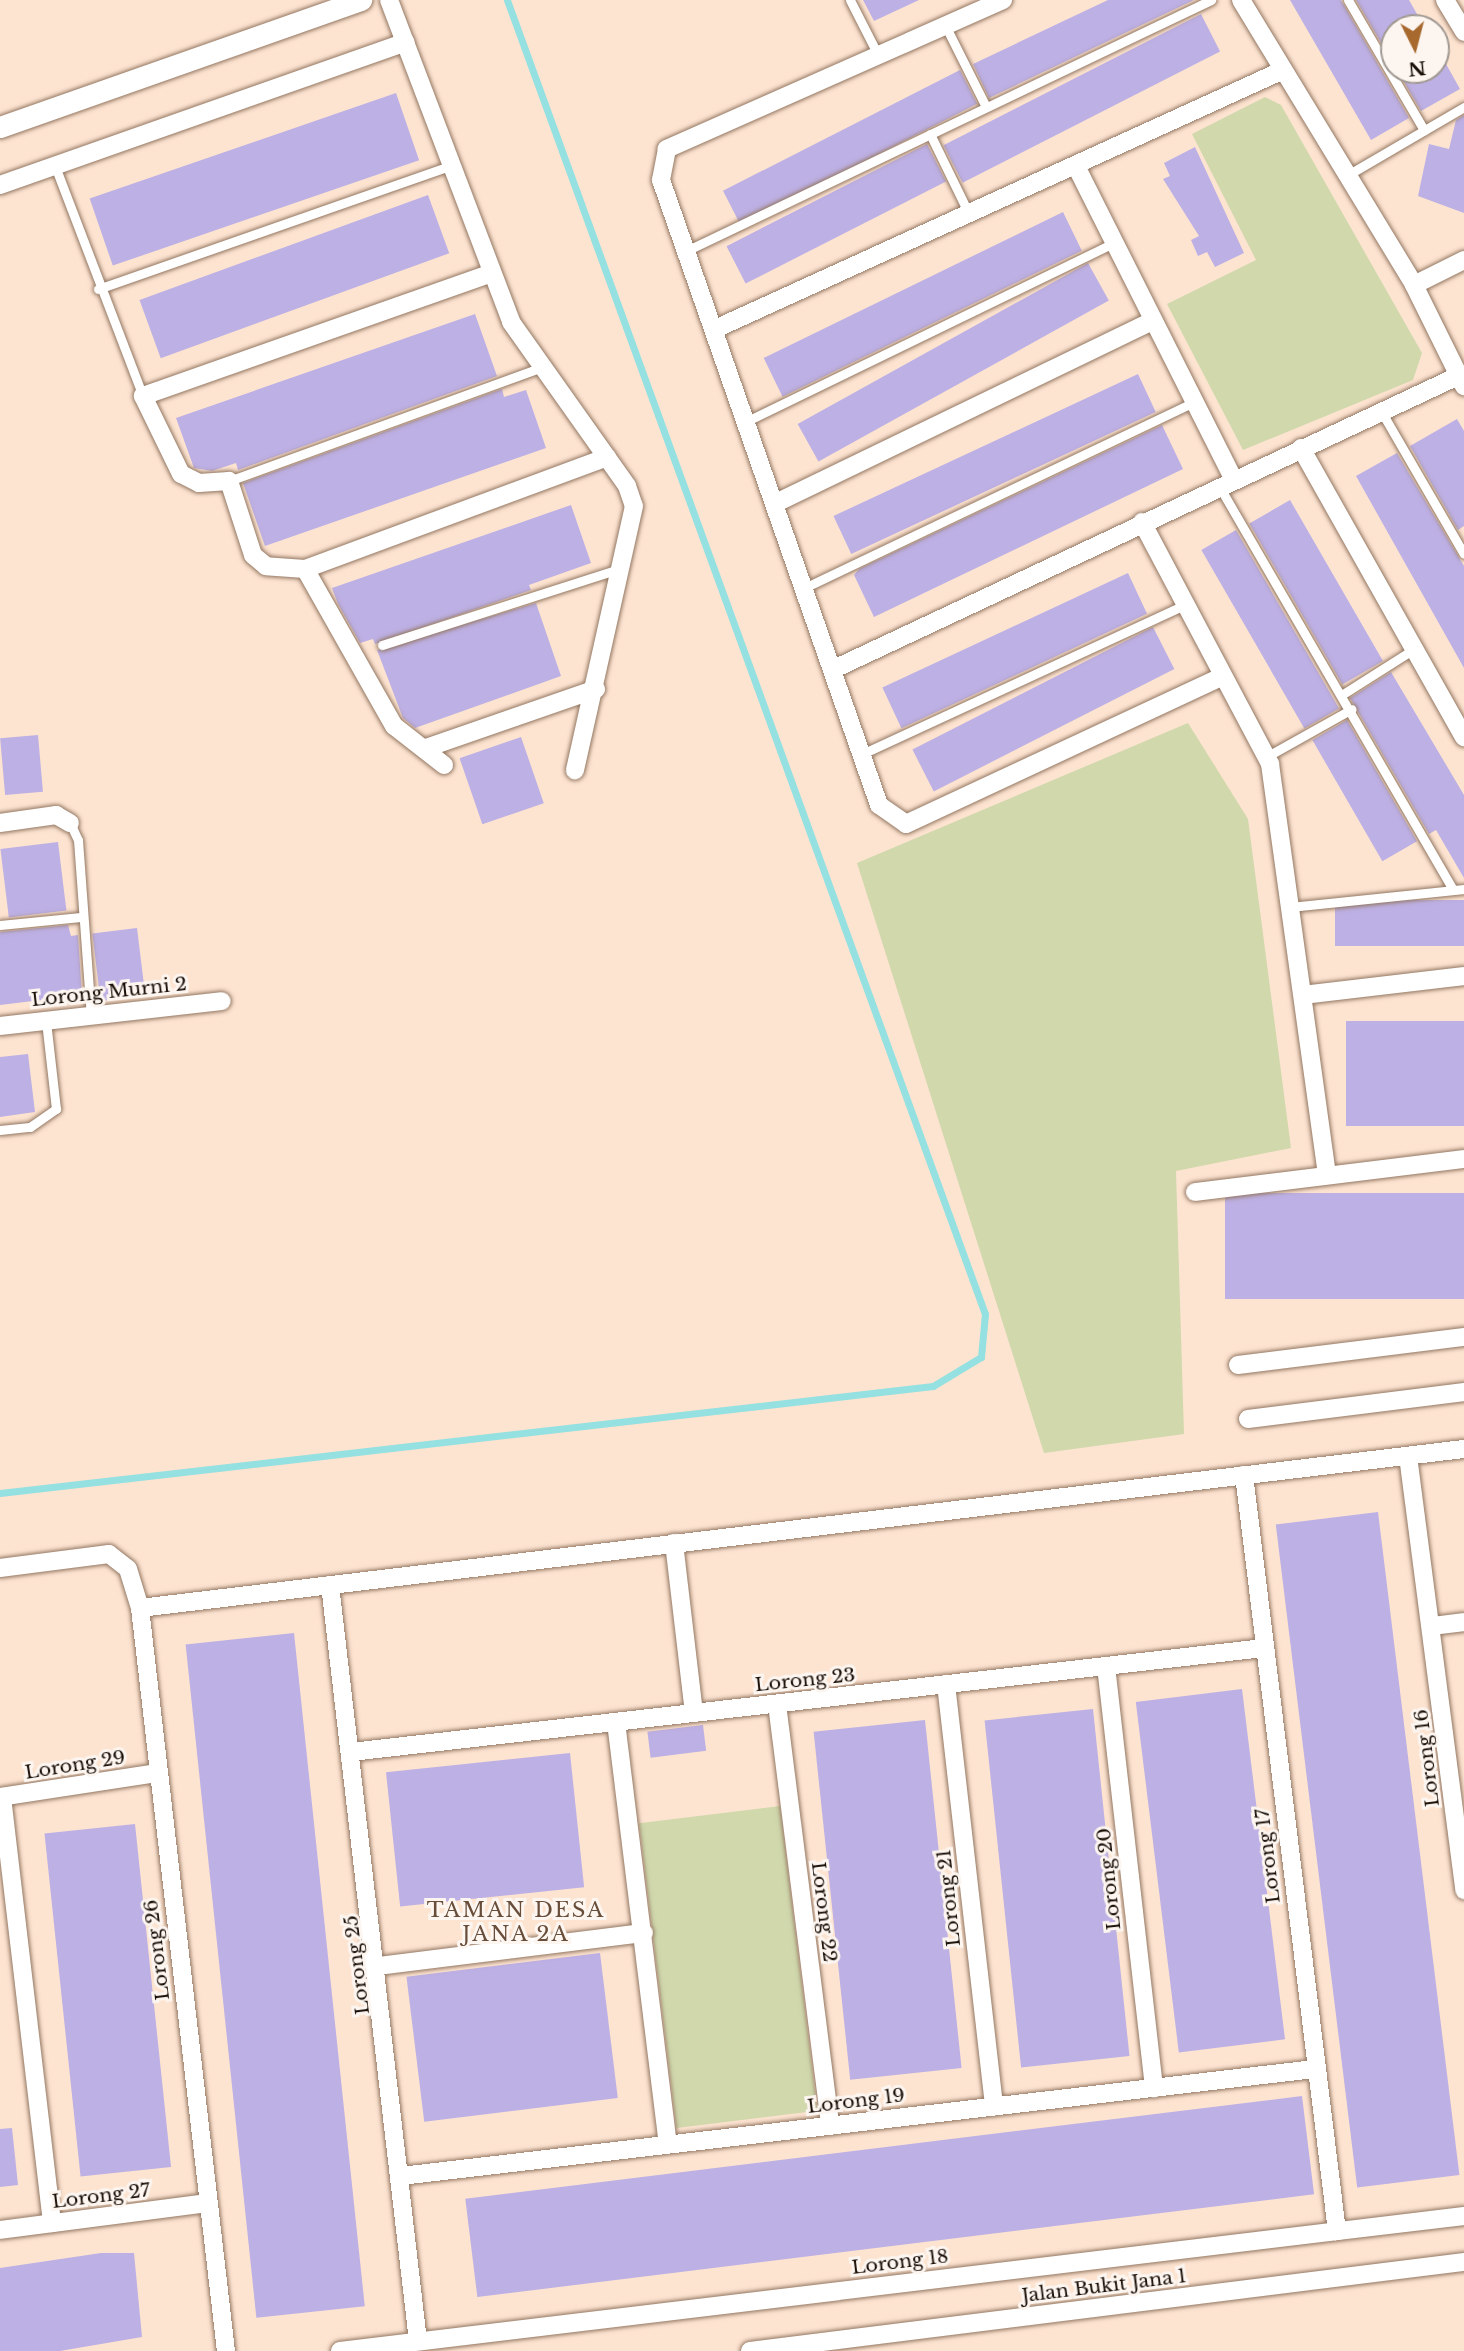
<!DOCTYPE html>
<style>
body{margin:0}
#map{position:relative;width:1464px;height:2351px;overflow:hidden;background:#fde4d1;font-family:"Libre Baskerville",serif}
div>[style]{position:absolute}
.green>*{inset:0;background:#d0d8ac;transform-origin:0 0}
.stream>*{height:7px;margin:-3.5px;padding:0 3.5px;transform-origin:3.5px;border-radius:3.5px;background:#95e0e1}
.building>*{inset:0;background:#bdb0e4;transform-origin:0 0}
.roads{filter:drop-shadow(0 0 2px #937762) drop-shadow(0 0 2px #937762)}
.service>*{height:9px;margin:-4.5px;padding:0 4.5px;transform-origin:4.5px;border-radius:4.5px;background:#fff}
.minor>*{height:18px;margin:-9px;padding:0 9px;transform-origin:9px;border-radius:9px;background:#fff}
.tertiary>*{height:21px;margin:-10.5px;padding:0 10.5px;transform-origin:10.5px;border-radius:10.5px;background:#fff}
span{translate:-50% -50%;white-space:nowrap;text-align:center;line-height:1.15;-webkit-text-stroke:6px #fcf5f0;paint-order:stroke}
.street-label{font-size:19px;color:#180e06}
.neighbourhood-label{font-size:21px;color:#684e3a;letter-spacing:2px}
.north{position:absolute;left:1380px;top:14px;width:70px;height:70px;box-sizing:border-box;background:#fcf5f0;border:2px solid #a19992;border-radius:50%;rotate:174deg;font-size:19px;font-weight:700;line-height:28px;text-align:center;color:#180e06}
.north::after{content:'';display:block;margin:auto;width:24px;height:32px;background:#a7692e;clip-path:polygon(50% 0,100% 100%,50% 72%,0 100%)}
</style>
<div id="map">
<div class="green">
<i style="clip-path:polygon(1265px 97px,1281px 105px,1422px 353px,1413px 380px,1243px 450px,1167px 304px,1256px 260px,1192px 134px)"></i>
<i style="clip-path:polygon(1188px 723px,1248px 819px,1291px 1148px,1176px 1171px,1184px 1434px,1044px 1453px,857px 863px)"></i>
<i style="left:780px;top:1806px;width:307px;height:142px;rotate:83deg"></i>
</div>
<div class="stream">
<i style="left:0;top:1493px;width:939px;rotate:-6.54deg"></i>
<i style="left:933px;top:1386px;width:56px;rotate:-31.1deg"></i>
<i style="left:981px;top:1357px;width:43px;rotate:-84.7deg"></i>
<i style="left:985px;top:1314px;width:1398px;rotate:-109.99deg"></i>
</div>
<div class="building">
<i style="clip-path:polygon(863px 0,919px 0,874px 21px)"></i>
<i style="clip-path:polygon(1108px 0,1194px 0,989px 98px,973px 64px)"></i>
<i style="clip-path:polygon(1290px 0,1341px 0,1409px 118px,1371px 140px)"></i>
<i style="clip-path:polygon(1356px 0,1409px 0,1425px 28px,1394px 28px,1394px 65px)"></i>
<i style="left:1201px;top:14px;width:42px;height:289px;rotate:63deg"></i>
<i style="clip-path:polygon(1436px 46px,1460px 89px,1421px 111px,1397px 70px,1436px 70px)"></i>
<i style="left:960px;top:70px;width:38px;height:266px;rotate:63deg"></i>
<i style="left:396px;top:93px;width:71px;height:324px;rotate:71deg"></i>
<i style="clip-path:polygon(1464px 115px,1464px 213px,1418px 196px,1429px 144px,1449px 149px,1456px 120px)"></i>
<i style="left:927px;top:144px;width:42px;height:225px;rotate:63deg"></i>
<i style="clip-path:polygon(1195px 147px,1244px 253px,1215px 267px,1207px 252px,1198px 256px,1191px 240px,1199px 236px,1163px 179px,1170px 176px,1164px 163px)"></i>
<i style="left:428px;top:195px;width:62px;height:307px;rotate:70deg"></i>
<i style="left:1063px;top:212px;width:43px;height:333px;rotate:64deg"></i>
<i style="left:1088px;top:263px;width:43px;height:332px;rotate:61deg"></i>
<i style="clip-path:polygon(475px 314px,497px 376px,238px 470px,236px 463px,212px 471px,194px 468px,176px 418px)"></i>
<i style="left:1138px;top:374px;width:42px;height:336px;rotate:65deg"></i>
<i style="clip-path:polygon(502px 389px,504px 397px,526px 390px,546px 448px,265px 546px,243px 483px)"></i>
<i style="clip-path:polygon(1457px 419px,1464px 431px,1464px 526px,1458px 530px,1410px 446px)"></i>
<i style="clip-path:polygon(1162px 425px,1183px 469px,874px 617px,854px 575px,859px 569px)"></i>
<i style="clip-path:polygon(1397px 453px,1464px 566px,1464px 668px,1356px 476px)"></i>
<i style="left:1290px;top:500px;width:186px;height:47px;rotate:60deg"></i>
<i style="clip-path:polygon(571px 505px,591px 563px,529px 585px,531px 590px,375px 644px,373px 639px,360px 643px,338px 604px,332px 588px)"></i>
<i style="left:1236px;top:530px;width:206px;height:40px;rotate:60deg"></i>
<i style="left:1128px;top:573px;width:45px;height:271px;rotate:65deg"></i>
<i style="clip-path:polygon(536px 603px,561px 676px,415px 728px,403px 718px,377px 650px)"></i>
<i style="left:1153px;top:627px;width:47px;height:270px;rotate:63deg"></i>
<i style="clip-path:polygon(1391px 672px,1464px 795px,1464px 878px,1436px 830px,1429px 834px,1350px 698px)"></i>
<i style="left:1347px;top:720px;width:140px;height:40px;rotate:60deg"></i>
<i style="left:38px;top:735px;width:57px;height:38px;rotate:85deg"></i>
<i style="left:521px;top:737px;width:70px;height:65px;rotate:71deg"></i>
<i style="left:58px;top:842px;width:69px;height:58px;rotate:83deg"></i>
<i style="left:1464px;top:900px;width:46px;height:129px;rotate:90deg"></i>
<i style="clip-path:polygon(68px 925px,71px 936px,78px 935px,82px 995px,0 1005px,0 932px)"></i>
<i style="left:137px;top:928px;width:68px;height:45px;rotate:83deg"></i>
<i style="left:1464px;top:1021px;width:105px;height:118px;rotate:90deg"></i>
<i style="clip-path:polygon(28px 1054px,35px 1112px,0 1117px,0 1057px)"></i>
<i style="left:1464px;top:1193px;width:106px;height:239px;rotate:90deg"></i>
<i style="left:1378px;top:1512px;width:668px;height:103px;rotate:83deg"></i>
<i style="left:294px;top:1633px;width:677px;height:109px;rotate:84deg"></i>
<i style="left:1242px;top:1689px;width:353px;height:107px;rotate:83deg"></i>
<i style="left:1093px;top:1709px;width:349px;height:109px;rotate:84deg"></i>
<i style="left:925px;top:1720px;width:350px;height:112px;rotate:84deg"></i>
<i style="left:703px;top:1725px;width:26px;height:56px;rotate:83deg"></i>
<i style="left:570px;top:1753px;width:135px;height:185px;rotate:84deg"></i>
<i style="left:135px;top:1824px;width:345px;height:91px;rotate:84deg"></i>
<i style="left:600px;top:1953px;width:146px;height:195px;rotate:83deg"></i>
<i style="left:1302px;top:2096px;width:99px;height:843px;rotate:83deg"></i>
<i style="clip-path:polygon(12px 2128px,18px 2185px,0 2187px,0 2129px)"></i>
<i style="clip-path:polygon(101px 2253px,134px 2253px,142px 2337px,60px 2351px,0 2351px,0 2268px)"></i>
</div>
<div class="roads">
<div class="service">
<i style="left:850px;top:0;width:64px;rotate:63deg"></i>
<i style="left:1348px;top:0;width:151px;rotate:59.7deg"></i>
<i style="left:946px;top:27px;width:89px;rotate:63.4deg"></i>
<i style="left:930px;top:134px;width:89px;rotate:64deg"></i>
<i style="left:55px;top:166px;width:246px;rotate:69.1deg"></i>
<i style="left:1346px;top:176px;width:137px;rotate:-30.3deg"></i>
<i style="left:688px;top:250px;width:580px;rotate:-25.55deg"></i>
<i style="left:98px;top:289px;width:377px;rotate:-19.3deg"></i>
<i style="left:1381px;top:411px;width:165px;rotate:59.9deg"></i>
<i style="left:747px;top:421px;width:408px;rotate:-25.9deg"></i>
<i style="left:229px;top:481px;width:334px;rotate:-20deg"></i>
<i style="left:1219px;top:486px;width:467px;rotate:59.9deg"></i>
<i style="left:806px;top:587px;width:430px;rotate:-25.5deg"></i>
<i style="left:382px;top:645px;width:249px;rotate:-17.8deg"></i>
<i style="left:1343px;top:694px;width:84px;rotate:-32.4deg"></i>
<i style="left:862px;top:754px;width:355px;rotate:-24.8deg"></i>
<i style="left:1266px;top:757px;width:98px;rotate:-29.2deg"></i>
<i style="left:70px;top:823px;width:19px;rotate:65deg"></i>
<i style="left:78px;top:840px;width:176px;rotate:85.8deg"></i>
<i style="left:1290px;top:907px;width:175px;rotate:-5.9deg"></i>
<i style="left:0;top:925px;width:81px;rotate:-5.6deg"></i>
<i style="left:0;top:1130px;width:30px;rotate:-6deg"></i>
<i style="left:30px;top:1127px;width:32px;rotate:-35deg"></i>
<i style="left:56px;top:1109px;width:89px;rotate:-96.5deg"></i>
</div>
<div class="minor">
<i style="left:389px;top:0;width:344px;rotate:69.2deg"></i>
<i style="left:511px;top:322px;width:201px;rotate:54.7deg"></i>
<i style="left:627px;top:486px;width:21px;rotate:71deg"></i>
<i style="left:634px;top:506px;width:271px;rotate:102.6deg"></i>
<i style="left:1003px;top:0;width:368px;rotate:156.1deg"></i>
<i style="left:667px;top:149px;width:32px;rotate:101deg"></i>
<i style="left:661px;top:180px;width:662px;rotate:70.77deg"></i>
<i style="left:879px;top:805px;width:33px;rotate:35deg"></i>
<i style="left:906px;top:824px;width:348px;rotate:-25deg"></i>
<i style="left:1241px;top:0;width:333px;rotate:58.7deg"></i>
<i style="left:1414px;top:285px;width:113px;rotate:63.7deg"></i>
<i style="left:1445px;top:0;width:37px;rotate:59deg"></i>
<i style="left:1076px;top:166px;width:349px;rotate:63.3deg"></i>
<i style="left:0;top:185px;width:430px;rotate:-19.4deg"></i>
<i style="left:1414px;top:285px;width:56px;rotate:-26.6deg"></i>
<i style="left:715px;top:329px;width:622px;rotate:-24.5deg"></i>
<i style="left:1301px;top:448px;width:332px;rotate:60.6deg"></i>
<i style="left:776px;top:503px;width:419px;rotate:-25.8deg"></i>
<i style="left:1142px;top:522px;width:274px;rotate:62.1deg"></i>
<i style="left:1270px;top:764px;width:415px;rotate:82.1deg"></i>
<i style="left:305px;top:569px;width:322px;rotate:-20.3deg"></i>
<i style="left:834px;top:669px;width:689px;rotate:-25.15deg"></i>
<i style="left:426px;top:748px;width:180px;rotate:-19.1deg"></i>
<i style="left:444px;top:765px;width:63px;rotate:-142deg"></i>
<i style="left:394px;top:726px;width:180px;rotate:-119.5deg"></i>
<i style="left:305px;top:569px;width:39px;rotate:-176deg"></i>
<i style="left:266px;top:566px;width:17px;rotate:-140deg"></i>
<i style="left:253px;top:555px;width:78px;rotate:-108deg"></i>
<i style="left:229px;top:481px;width:30px;rotate:176deg"></i>
<i style="left:199px;top:483px;width:20px;rotate:-153deg"></i>
<i style="left:181px;top:474px;width:87px;rotate:-116deg"></i>
<i style="left:143px;top:396px;width:370px;rotate:-19.4deg"></i>
<i style="left:0;top:823px;width:57px;rotate:-8.1deg"></i>
<i style="left:56px;top:815px;width:16px;rotate:30deg"></i>
<i style="left:1303px;top:995px;width:162px;rotate:-6.7deg"></i>
<i style="left:0;top:1026px;width:223px;rotate:-6.4deg"></i>
<i style="left:1195px;top:1192px;width:271px;rotate:-7deg"></i>
<i style="left:1238px;top:1365px;width:228px;rotate:-7.1deg"></i>
<i style="left:1248px;top:1419px;width:218px;rotate:-7.1deg"></i>
<i style="left:1408px;top:1456px;width:438px;rotate:82.6deg"></i>
<i style="left:1244px;top:1475px;width:762px;rotate:82.99deg"></i>
<i style="left:674px;top:1543px;width:171px;rotate:83.3deg"></i>
<i style="left:0;top:1568px;width:110px;rotate:-7.3deg"></i>
<i style="left:109px;top:1554px;width:24px;rotate:38deg"></i>
<i style="left:128px;top:1569px;width:41px;rotate:72.9deg"></i>
<i style="left:140px;top:1608px;width:748px;rotate:83.4deg"></i>
<i style="left:330px;top:1585px;width:761px;rotate:83.36deg"></i>
<i style="left:140px;top:1608px;width:1334px;rotate:-6.85deg"></i>
<i style="left:1432px;top:1626px;width:32px;rotate:-7deg"></i>
<i style="left:1106px;top:1666px;width:425px;rotate:83.5deg"></i>
<i style="left:946px;top:1684px;width:425px;rotate:83.5deg"></i>
<i style="left:777px;top:1704px;width:425px;rotate:82.8deg"></i>
<i style="left:616px;top:1722px;width:425px;rotate:83deg"></i>
<i style="left:351px;top:1752px;width:919px;rotate:-6.5deg"></i>
<i style="left:0;top:1797px;width:159px;rotate:-8.7deg"></i>
<i style="left:2px;top:1797px;width:429px;rotate:83.3deg"></i>
<i style="left:378px;top:1966px;width:268px;rotate:-7.1deg"></i>
<i style="left:401px;top:2176px;width:920px;rotate:-6.68deg"></i>
<i style="left:0;top:2230px;width:210px;rotate:-7.4deg"></i>
<i style="left:340px;top:2351px;width:1132px;rotate:-6.85deg"></i>
<i style="left:750px;top:2351px;width:720px;rotate:-7.11deg"></i>
</div>
<div class="tertiary">
<i style="left:0;top:127px;width:383px;rotate:-19.4deg"></i>
</div>
</div>
<div class="street-label">
<span style="left:109px;top:992px;rotate:-6deg">Lorong Murni 2</span>
<span style="left:805px;top:1680px;rotate:-6deg">Lorong 23</span>
<span style="left:1427px;top:1758px;rotate:-97deg">Lorong 16</span>
<span style="left:75px;top:1765px;rotate:-9deg">Lorong 29</span>
<span style="left:1268px;top:1856px;rotate:-97deg">Lorong 17</span>
<span style="left:1109px;top:1879px;rotate:-96deg">Lorong 20</span>
<span style="left:949px;top:1898px;rotate:-96deg">Lorong 21</span>
<span style="left:824px;top:1912px;rotate:83deg">Lorong 22</span>
<span style="left:157px;top:1950px;rotate:-97deg">Lorong 26</span>
<span style="left:357px;top:1965px;rotate:-97deg">Lorong 25</span>
<span style="left:856px;top:2101px;rotate:-7deg">Lorong 19</span>
<span style="left:101px;top:2196px;rotate:-7deg">Lorong 27</span>
<span style="left:900px;top:2262px;rotate:-7deg">Lorong 18</span>
<span style="left:1104px;top:2286px;rotate:-7deg">Jalan Bukit Jana 1</span>
</div>
<div class="neighbourhood-label">
<span style="left:516px;top:1922px">TAMAN DESA<br>JANA 2A</span>
</div>
<div class="north">N</div>
</div>
